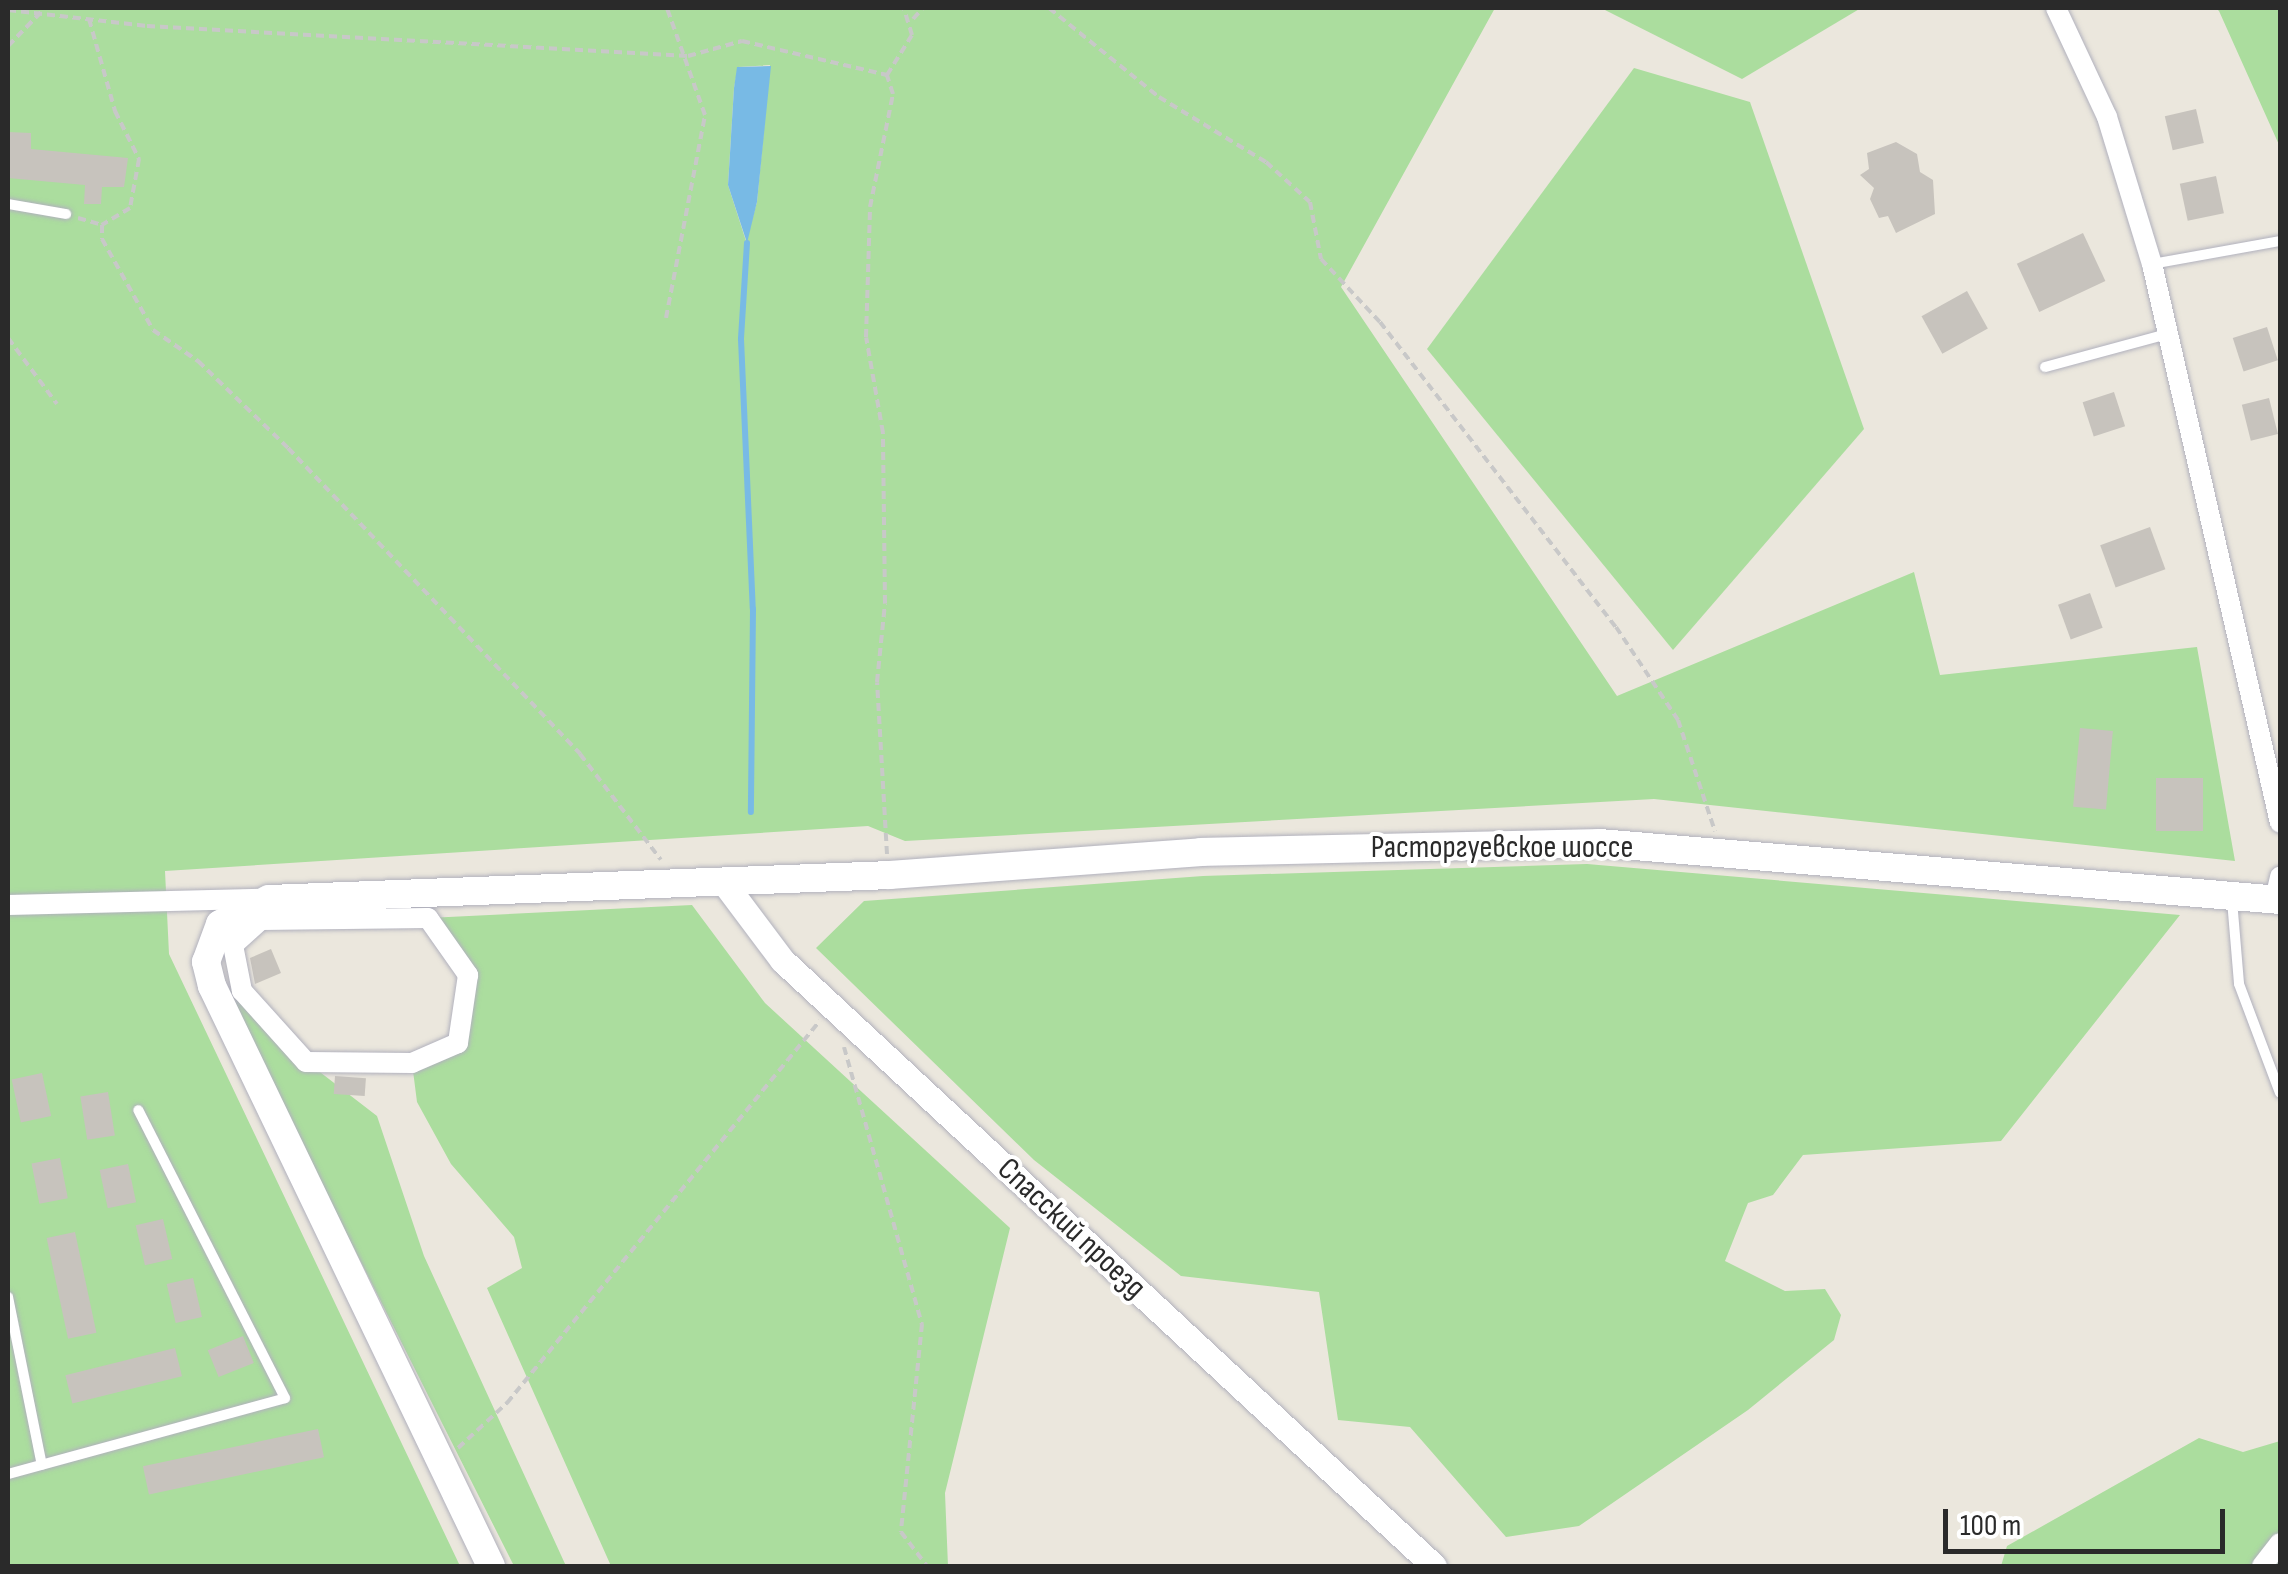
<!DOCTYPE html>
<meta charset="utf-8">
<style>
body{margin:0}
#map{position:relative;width:2288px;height:1574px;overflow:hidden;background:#ebe7dd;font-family:"Sofia Sans Condensed",sans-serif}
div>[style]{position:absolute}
.green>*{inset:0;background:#abdd9e}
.water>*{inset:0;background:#78bae5}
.stream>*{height:6px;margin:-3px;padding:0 3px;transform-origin:3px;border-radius:3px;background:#78bae5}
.building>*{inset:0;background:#c7c3bd;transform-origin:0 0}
.path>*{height:4px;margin-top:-2px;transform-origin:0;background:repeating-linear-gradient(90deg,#c8c8c8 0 8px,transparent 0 13px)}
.roads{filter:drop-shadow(0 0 2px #b1b1bd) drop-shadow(0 0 2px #b1b1bd)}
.service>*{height:10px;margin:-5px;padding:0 5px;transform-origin:5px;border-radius:5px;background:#fff}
.minor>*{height:20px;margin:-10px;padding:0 10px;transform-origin:10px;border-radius:10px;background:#fff}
.tertiary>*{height:25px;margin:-12.5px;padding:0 12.5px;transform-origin:12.5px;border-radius:12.5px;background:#fff}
.secondary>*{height:28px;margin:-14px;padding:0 14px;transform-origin:14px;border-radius:14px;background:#fff}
span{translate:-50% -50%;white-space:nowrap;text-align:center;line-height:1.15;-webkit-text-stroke:8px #fff;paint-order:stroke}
.street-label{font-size:32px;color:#2a2a2a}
.frame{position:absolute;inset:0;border:10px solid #2a2a2a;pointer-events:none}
.scale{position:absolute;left:1943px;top:1509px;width:282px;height:45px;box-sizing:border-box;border:5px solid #2a2a2a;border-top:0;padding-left:12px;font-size:30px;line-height:35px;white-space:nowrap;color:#2a2a2a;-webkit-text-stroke:8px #fff;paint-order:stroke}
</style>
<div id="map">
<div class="green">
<i style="clip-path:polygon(evenodd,8px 8px,1495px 8px,1341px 287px,1617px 696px,1914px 572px,1940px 675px,2197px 647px,2235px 861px,1654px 799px,905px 841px,868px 826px,165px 871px,169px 954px,460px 1566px,8px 1566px,8px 8px,770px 65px,757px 202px,746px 241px,728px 185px,734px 88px,738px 67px,770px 65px)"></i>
<i style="clip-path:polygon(1601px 8px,1861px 8px,1742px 79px)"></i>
<i style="clip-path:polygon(2216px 8px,2280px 8px,2280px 147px,2219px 11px)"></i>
<i style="clip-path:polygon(1634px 68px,1750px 102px,1864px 429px,1673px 650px,1427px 349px)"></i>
<i style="clip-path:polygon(1587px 864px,2180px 915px,2001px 1141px,1803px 1155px,1773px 1195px,1748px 1203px,1725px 1261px,1785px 1291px,1825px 1289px,1841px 1315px,1834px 1340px,1748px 1410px,1579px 1526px,1506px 1537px,1410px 1427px,1338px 1420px,1319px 1292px,1181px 1276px,1034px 1160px,816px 948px,864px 901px,1203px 876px)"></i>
<i style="clip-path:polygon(692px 905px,765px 1003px,1010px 1228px,945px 1493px,948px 1566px,611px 1566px,487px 1288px,522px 1268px,514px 1237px,451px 1164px,417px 1102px,412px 1063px,458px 1043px,468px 975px,428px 918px)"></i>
<i style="clip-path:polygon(223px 988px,242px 991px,290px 1049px,377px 1116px,424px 1256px,566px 1566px,514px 1566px)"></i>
<i style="clip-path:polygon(2199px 1438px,2243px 1452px,2280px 1441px,2280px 1566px,2001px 1566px,2007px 1546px)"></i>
</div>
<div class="water">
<i style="clip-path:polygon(771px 66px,757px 202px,747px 243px,728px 185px,734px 88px,737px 67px)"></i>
</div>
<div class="stream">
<i style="left:747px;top:243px;width:96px;rotate:93.6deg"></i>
<i style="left:741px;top:339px;width:270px;rotate:87.5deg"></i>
<i style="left:753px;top:609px;width:203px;rotate:90.6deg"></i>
</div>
<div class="building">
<i style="left:2196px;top:109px;width:35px;height:32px;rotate:77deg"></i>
<i style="clip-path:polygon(8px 132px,31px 133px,31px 149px,128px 158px,124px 187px,102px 187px,101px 204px,84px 204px,85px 185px,8px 178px)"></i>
<i style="clip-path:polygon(1896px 142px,1917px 154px,1920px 172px,1933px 180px,1935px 214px,1896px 233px,1888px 216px,1879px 218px,1870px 199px,1874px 188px,1860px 175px,1869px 169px,1867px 153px)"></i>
<i style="left:2216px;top:176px;width:38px;height:37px;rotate:78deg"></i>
<i style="left:2083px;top:233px;width:53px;height:73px;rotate:65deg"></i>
<i style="left:1967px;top:291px;width:43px;height:52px;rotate:61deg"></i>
<i style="left:2267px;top:327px;width:35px;height:36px;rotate:72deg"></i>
<i style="left:2114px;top:392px;width:36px;height:33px;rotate:72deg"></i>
<i style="left:2269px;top:398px;width:37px;height:28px;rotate:76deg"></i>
<i style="left:2150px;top:527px;width:45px;height:53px;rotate:70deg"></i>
<i style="left:2090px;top:593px;width:37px;height:34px;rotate:70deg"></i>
<i style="left:2080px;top:728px;width:33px;height:79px;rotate:5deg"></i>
<i style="left:2156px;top:778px;width:47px;height:53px"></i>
<i style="clip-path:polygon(271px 949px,281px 973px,255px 984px,250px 958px)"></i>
<i style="left:42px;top:1073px;width:44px;height:31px;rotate:78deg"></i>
<i style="left:335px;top:1076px;width:31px;height:18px;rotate:4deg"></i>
<i style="left:108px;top:1092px;width:44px;height:28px;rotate:81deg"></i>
<i style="left:60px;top:1158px;width:41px;height:29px;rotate:79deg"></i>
<i style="left:128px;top:1164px;width:39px;height:29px;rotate:78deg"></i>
<i style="left:163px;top:1219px;width:41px;height:28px;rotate:77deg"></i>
<i style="left:75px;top:1232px;width:103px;height:29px;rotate:78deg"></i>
<i style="left:193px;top:1278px;width:40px;height:27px;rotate:77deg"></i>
<i style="left:243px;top:1336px;width:29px;height:38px;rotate:68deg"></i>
<i style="left:175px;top:1348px;width:29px;height:113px;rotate:76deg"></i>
<i style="left:318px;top:1429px;width:29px;height:179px;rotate:78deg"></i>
</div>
<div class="path">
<i style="left:1049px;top:8px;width:141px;rotate:39deg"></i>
<i style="left:1159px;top:97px;width:125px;rotate:31.3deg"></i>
<i style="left:1266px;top:162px;width:59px;rotate:42.3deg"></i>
<i style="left:1310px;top:202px;width:58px;rotate:79.1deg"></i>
<i style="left:1321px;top:259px;width:86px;rotate:46.9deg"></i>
<i style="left:1380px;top:322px;width:386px;rotate:52.3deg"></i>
<i style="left:1616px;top:627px;width:112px;rotate:56.3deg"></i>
<i style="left:1678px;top:720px;width:117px;rotate:71.6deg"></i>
<i style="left:8px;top:10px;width:140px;rotate:6.6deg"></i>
<i style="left:147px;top:26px;width:542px;rotate:3.17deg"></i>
<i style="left:688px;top:56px;width:56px;rotate:-15.5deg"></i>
<i style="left:742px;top:41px;width:149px;rotate:13.2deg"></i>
<i style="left:89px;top:19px;width:96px;rotate:74.2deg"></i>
<i style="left:115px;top:111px;width:54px;rotate:63.4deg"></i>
<i style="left:139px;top:159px;width:50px;rotate:100.4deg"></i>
<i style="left:130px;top:208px;width:33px;rotate:149deg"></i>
<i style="left:102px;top:225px;width:14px;rotate:90deg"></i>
<i style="left:102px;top:239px;width:104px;rotate:60.7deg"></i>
<i style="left:153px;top:330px;width:55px;rotate:34.6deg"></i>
<i style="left:198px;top:361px;width:125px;rotate:44deg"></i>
<i style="left:288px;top:448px;width:423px;rotate:46.3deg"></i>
<i style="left:580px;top:754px;width:133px;rotate:52.6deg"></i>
<i style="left:913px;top:19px;width:15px;rotate:-48deg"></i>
<i style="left:8px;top:46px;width:53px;rotate:-45.8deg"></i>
<i style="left:887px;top:75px;width:47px;rotate:-58deg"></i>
<i style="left:912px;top:35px;width:28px;rotate:-107deg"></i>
<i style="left:78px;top:218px;width:25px;rotate:16deg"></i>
<i style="left:666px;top:318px;width:207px;rotate:-79.1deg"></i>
<i style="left:705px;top:115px;width:114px;rotate:-109.6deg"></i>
<i style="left:8px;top:338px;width:82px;rotate:53.4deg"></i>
<i style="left:887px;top:854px;width:172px;rotate:-93.3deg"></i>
<i style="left:877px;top:682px;width:79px;rotate:-84.2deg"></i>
<i style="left:885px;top:603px;width:170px;rotate:-90.7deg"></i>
<i style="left:883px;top:433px;width:97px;rotate:-100deg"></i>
<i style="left:866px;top:337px;width:130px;rotate:-88.2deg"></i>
<i style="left:870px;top:207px;width:115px;rotate:-78.5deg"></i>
<i style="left:893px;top:94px;width:20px;rotate:-108deg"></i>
<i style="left:844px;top:1047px;width:288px;rotate:74.3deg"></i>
<i style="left:922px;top:1324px;width:209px;rotate:95.8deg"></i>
<i style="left:901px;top:1532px;width:43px;rotate:52.6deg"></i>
<i style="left:458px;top:1448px;width:67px;rotate:-42.6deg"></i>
<i style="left:507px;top:1403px;width:494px;rotate:-50.7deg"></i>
</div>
<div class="roads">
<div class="service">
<i style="left:8px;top:204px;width:59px;rotate:9.8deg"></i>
<i style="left:2152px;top:264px;width:130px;rotate:-10.2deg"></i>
<i style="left:2045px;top:367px;width:123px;rotate:-15.1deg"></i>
<i style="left:2232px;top:900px;width:84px;rotate:85.2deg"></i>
<i style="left:2239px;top:984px;width:116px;rotate:69.4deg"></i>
<i style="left:8px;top:1297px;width:171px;rotate:78.6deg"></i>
<i style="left:8px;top:1474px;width:287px;rotate:-15.3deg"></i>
<i style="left:285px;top:1398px;width:323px;rotate:-117deg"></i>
</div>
<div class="minor">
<i style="left:2056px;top:8px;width:120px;rotate:64.9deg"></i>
<i style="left:2107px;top:117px;width:154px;rotate:73deg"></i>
<i style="left:2152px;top:264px;width:573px;rotate:77.1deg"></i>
<i style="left:2275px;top:899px;width:23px;rotate:-77deg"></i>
<i style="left:8px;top:905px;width:254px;rotate:-1.4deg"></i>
<i style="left:428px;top:918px;width:70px;rotate:54.9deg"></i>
<i style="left:468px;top:975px;width:69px;rotate:98.4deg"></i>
<i style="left:458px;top:1043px;width:50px;rotate:156.5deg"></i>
<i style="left:412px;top:1063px;width:106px;rotate:-179.5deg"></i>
<i style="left:306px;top:1062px;width:96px;rotate:-132deg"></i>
<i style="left:242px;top:991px;width:47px;rotate:-101.1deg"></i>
<i style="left:233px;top:945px;width:38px;rotate:-42deg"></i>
<i style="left:261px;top:920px;width:167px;rotate:-0.7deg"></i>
<i style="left:2262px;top:1566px;width:29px;rotate:-52deg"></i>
</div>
<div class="tertiary">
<i style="left:722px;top:880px;width:100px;rotate:53.1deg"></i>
<i style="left:782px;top:960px;width:890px;rotate:42.91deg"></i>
</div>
<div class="secondary">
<i style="left:491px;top:1566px;width:644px;rotate:-115.69deg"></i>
<i style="left:212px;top:986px;width:25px;rotate:-104deg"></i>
<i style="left:206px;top:962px;width:40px;rotate:-69.8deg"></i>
<i style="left:220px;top:924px;width:55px;rotate:-27deg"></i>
<i style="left:269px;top:899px;width:621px;rotate:-2.21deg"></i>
<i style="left:890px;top:875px;width:312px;rotate:-4.2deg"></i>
<i style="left:1201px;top:852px;width:398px;rotate:-1.3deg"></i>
<i style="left:1599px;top:843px;width:683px;rotate:4.78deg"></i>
</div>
</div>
<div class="street-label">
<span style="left:1502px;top:848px">Расторгуевское шоссе</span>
<span style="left:1071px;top:1229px;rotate:43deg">Спасский проезд</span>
</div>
<div class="frame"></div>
<div class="scale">100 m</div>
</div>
